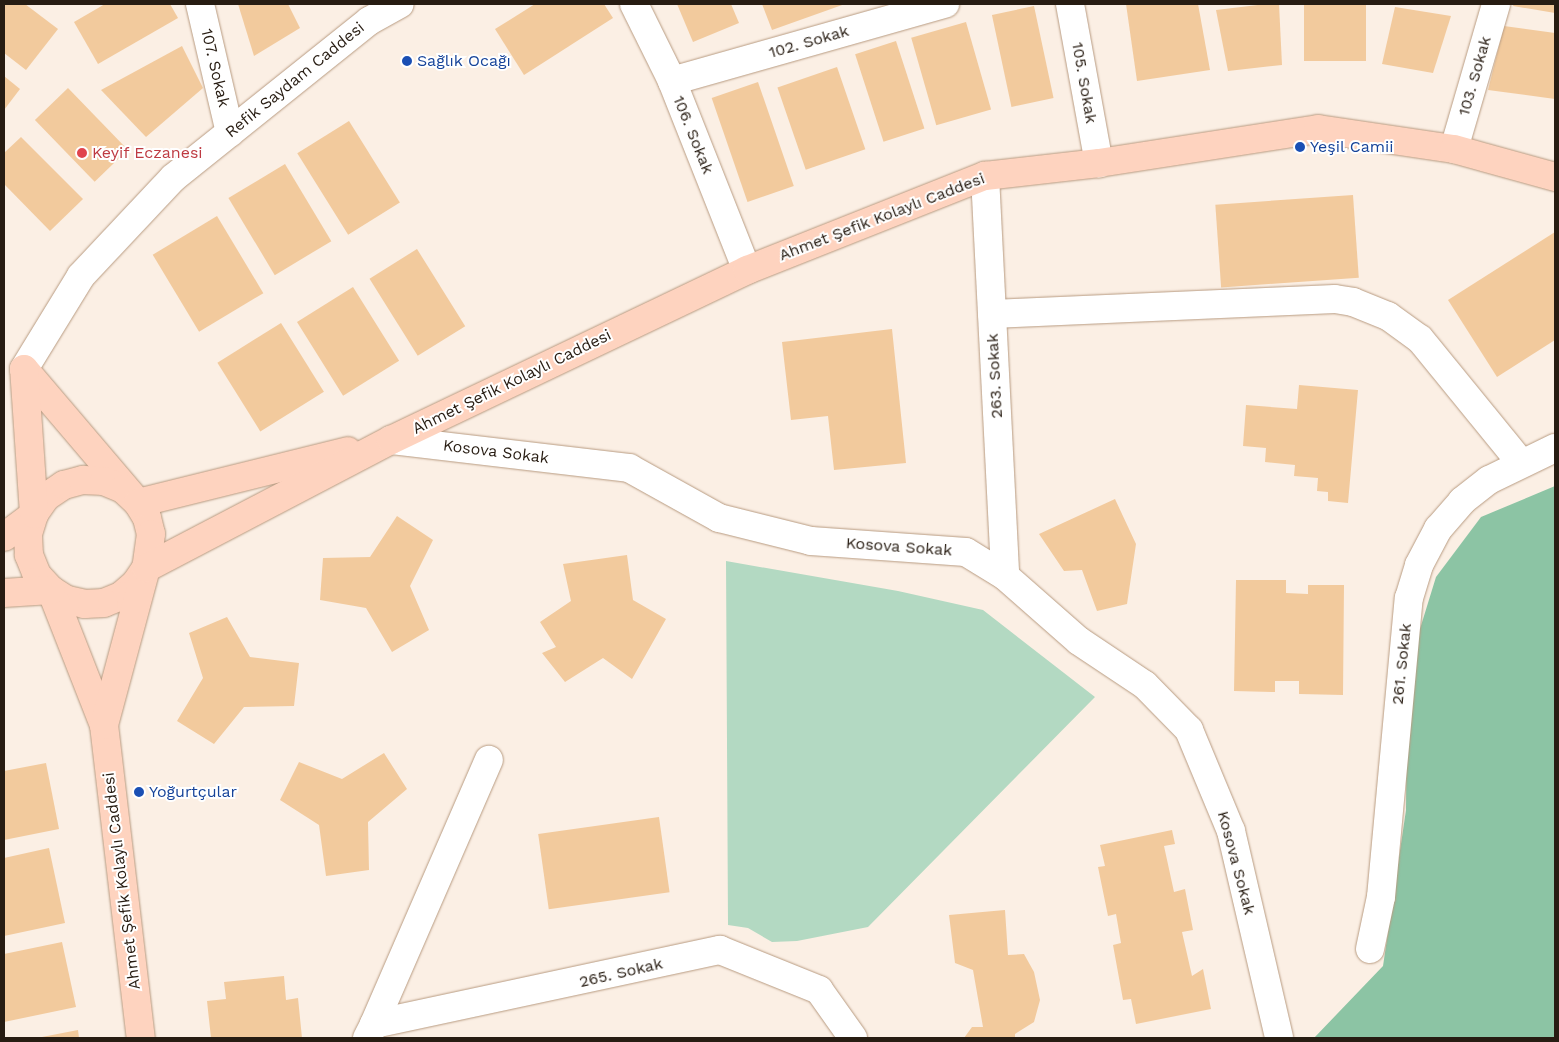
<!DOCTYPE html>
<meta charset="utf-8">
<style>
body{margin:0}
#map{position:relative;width:1559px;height:1042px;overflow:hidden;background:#fbefe4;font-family:"Work Sans",sans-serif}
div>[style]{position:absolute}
.green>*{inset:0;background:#b3d9c2}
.forest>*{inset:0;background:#8cc4a4}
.building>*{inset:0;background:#f2ca9d;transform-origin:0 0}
.roads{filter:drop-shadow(0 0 1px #b89b81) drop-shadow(0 0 1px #b89b81)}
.minor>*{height:28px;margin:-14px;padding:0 14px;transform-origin:14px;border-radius:14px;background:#fff}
.major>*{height:28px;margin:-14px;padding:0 14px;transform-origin:14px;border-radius:14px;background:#fed3bf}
.dots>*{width:14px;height:14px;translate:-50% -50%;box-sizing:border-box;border:2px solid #fff;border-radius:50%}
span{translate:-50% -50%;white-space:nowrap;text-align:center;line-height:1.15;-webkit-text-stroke:4px #fff;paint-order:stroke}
.street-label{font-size:16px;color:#271c12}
.transit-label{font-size:16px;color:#164399}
.left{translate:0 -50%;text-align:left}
.health-label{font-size:16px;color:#be3a42}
.frame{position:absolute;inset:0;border:5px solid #271c12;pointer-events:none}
</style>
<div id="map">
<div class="green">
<i style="clip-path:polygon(726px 561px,898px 591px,983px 610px,1095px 697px,868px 927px,797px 941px,772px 942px,748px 928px,728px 925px)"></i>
</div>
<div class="forest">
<i style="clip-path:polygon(1555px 486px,1555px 1038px,1314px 1038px,1383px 966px,1406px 810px,1407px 671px,1436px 577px,1481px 517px)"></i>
</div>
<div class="building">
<i style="clip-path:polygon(4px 4px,25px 4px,58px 29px,26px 70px,4px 53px)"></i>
<i style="clip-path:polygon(105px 4px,170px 4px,178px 18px,98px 64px,74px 22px)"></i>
<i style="clip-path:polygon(238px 4px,288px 4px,300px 28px,254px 56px)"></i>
<i style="clip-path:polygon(535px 4px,604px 4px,613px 18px,524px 75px,495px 29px)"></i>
<i style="clip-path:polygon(677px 4px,731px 4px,739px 23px,693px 42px)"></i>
<i style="clip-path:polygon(762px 4px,845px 4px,772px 30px)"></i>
<i style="clip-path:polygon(1126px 4px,1198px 4px,1210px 70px,1137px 81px)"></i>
<i style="clip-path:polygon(1266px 4px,1279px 4px,1282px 65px,1228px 71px,1216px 10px)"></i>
<i style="clip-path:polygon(1514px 4px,1555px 4px,1555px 13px,1513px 6px)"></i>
<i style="left:1304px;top:5px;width:62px;height:56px"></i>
<i style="left:1034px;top:6px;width:94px;height:43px;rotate:78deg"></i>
<i style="clip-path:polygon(1395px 7px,1451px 16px,1433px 73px,1382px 64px)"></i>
<i style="left:966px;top:22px;width:91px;height:57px;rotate:74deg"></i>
<i style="clip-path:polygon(1504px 26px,1555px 33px,1555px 99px,1488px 90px)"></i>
<i style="left:896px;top:41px;width:92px;height:43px;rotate:72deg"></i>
<i style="clip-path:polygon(182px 46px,203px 88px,146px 137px,101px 90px)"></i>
<i style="left:837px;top:67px;width:87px;height:63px;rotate:71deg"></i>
<i style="clip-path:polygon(4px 76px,20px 89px,4px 110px)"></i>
<i style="left:758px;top:82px;width:110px;height:49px;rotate:71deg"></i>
<i style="left:68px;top:88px;width:86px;height:46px;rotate:46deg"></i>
<i style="left:349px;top:121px;width:96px;height:61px;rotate:58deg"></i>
<i style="clip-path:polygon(21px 137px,83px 199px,50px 231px,4px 184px,4px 153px)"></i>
<i style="left:285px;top:164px;width:90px;height:66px;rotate:59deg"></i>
<i style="left:1353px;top:195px;width:83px;height:138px;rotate:86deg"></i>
<i style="left:217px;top:216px;width:90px;height:75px;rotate:59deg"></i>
<i style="clip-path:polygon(1555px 232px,1555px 340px,1497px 377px,1448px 300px)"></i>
<i style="left:417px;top:249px;width:91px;height:56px;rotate:58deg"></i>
<i style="left:353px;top:287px;width:87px;height:66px;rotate:58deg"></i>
<i style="left:281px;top:323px;width:81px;height:75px;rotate:58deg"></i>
<i style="clip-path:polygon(892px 329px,906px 463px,834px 470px,828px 416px,791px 420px,782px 342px)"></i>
<i style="clip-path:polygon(1299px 385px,1358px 390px,1348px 503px,1328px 501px,1328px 492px,1317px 491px,1318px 478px,1294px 476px,1295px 465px,1265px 462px,1266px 448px,1243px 446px,1246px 405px,1297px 409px)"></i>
<i style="clip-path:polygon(1115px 499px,1136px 544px,1127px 604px,1097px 611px,1082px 570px,1064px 571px,1039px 534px)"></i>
<i style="clip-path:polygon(397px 516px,433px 540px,410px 586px,429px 630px,392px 652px,366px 608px,320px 600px,323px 558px,370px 557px)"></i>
<i style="clip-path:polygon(627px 555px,633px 600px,666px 619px,632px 679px,603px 658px,565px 682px,542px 653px,556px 647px,540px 622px,571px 601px,563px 564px)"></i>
<i style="clip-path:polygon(1236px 580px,1286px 580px,1286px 593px,1308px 594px,1308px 585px,1344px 585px,1343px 695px,1299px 694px,1299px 681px,1275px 681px,1275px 692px,1234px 691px)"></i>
<i style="clip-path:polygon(227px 617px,250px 657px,299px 663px,294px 706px,244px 707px,214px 744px,177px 721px,203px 678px,189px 633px)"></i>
<i style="clip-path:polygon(384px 753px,407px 789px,368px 822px,369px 870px,326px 876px,319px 825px,280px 800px,299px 762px,342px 779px)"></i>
<i style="clip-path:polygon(46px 763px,59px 829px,4px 840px,4px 771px)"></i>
<i style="left:659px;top:817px;width:76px;height:122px;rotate:82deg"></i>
<i style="clip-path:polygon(1172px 830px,1175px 844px,1164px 846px,1174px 892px,1185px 889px,1193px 930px,1182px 932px,1192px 976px,1203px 969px,1211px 1009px,1136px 1024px,1131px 999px,1123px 1000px,1113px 945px,1121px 943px,1116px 914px,1108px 916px,1098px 867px,1105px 866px,1100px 845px)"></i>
<i style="clip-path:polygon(49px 848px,65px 923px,4px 936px,4px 858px)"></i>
<i style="clip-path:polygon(1005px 910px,1008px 955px,1024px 954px,1034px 972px,1040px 1000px,1034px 1022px,1015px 1034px,1015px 1038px,964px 1038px,972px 1027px,983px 1027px,973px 970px,955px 963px,949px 915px)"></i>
<i style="clip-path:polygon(62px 942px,76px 1007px,4px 1022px,4px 954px)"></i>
<i style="clip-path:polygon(284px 976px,286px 1000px,298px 998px,302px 1038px,211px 1038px,207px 1001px,226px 999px,224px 982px)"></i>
<i style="clip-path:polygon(78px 1030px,79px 1038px,42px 1038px,42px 1037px)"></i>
</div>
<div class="roads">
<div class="minor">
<i style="left:200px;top:4px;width:132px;rotate:76.9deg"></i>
<i style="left:634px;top:4px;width:86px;rotate:63.7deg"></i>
<i style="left:672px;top:81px;width:203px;rotate:68.4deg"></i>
<i style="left:1070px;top:4px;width:162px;rotate:79.7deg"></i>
<i style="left:672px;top:81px;width:284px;rotate:-15.8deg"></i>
<i style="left:1454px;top:149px;width:151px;rotate:-73.8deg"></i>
<i style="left:985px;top:176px;width:400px;rotate:87.1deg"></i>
<i style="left:992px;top:314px;width:343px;rotate:-2.5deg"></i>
<i style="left:1335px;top:299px;width:18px;rotate:9deg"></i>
<i style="left:1353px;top:302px;width:38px;rotate:22deg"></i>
<i style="left:1388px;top:316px;width:39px;rotate:36deg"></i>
<i style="left:1420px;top:339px;width:160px;rotate:50.8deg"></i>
<i style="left:24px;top:369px;width:109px;rotate:-58.5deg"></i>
<i style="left:81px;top:276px;width:134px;rotate:-46.8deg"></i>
<i style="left:173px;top:178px;width:251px;rotate:-38.7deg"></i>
<i style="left:369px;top:21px;width:35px;rotate:-29deg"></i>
<i style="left:391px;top:440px;width:240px;rotate:6.7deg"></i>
<i style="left:629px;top:468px;width:103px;rotate:29.1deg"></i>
<i style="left:719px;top:518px;width:95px;rotate:14deg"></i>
<i style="left:811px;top:541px;width:155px;rotate:4.1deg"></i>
<i style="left:966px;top:552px;width:46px;rotate:31.6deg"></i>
<i style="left:1005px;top:576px;width:98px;rotate:41.3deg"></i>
<i style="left:1079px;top:641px;width:79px;rotate:33.7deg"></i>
<i style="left:1145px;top:685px;width:63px;rotate:45.6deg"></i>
<i style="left:1189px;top:730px;width:109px;rotate:67.4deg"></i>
<i style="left:1231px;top:831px;width:212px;rotate:76.9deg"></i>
<i style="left:1370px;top:949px;width:53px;rotate:-78.1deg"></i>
<i style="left:1381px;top:897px;width:300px;rotate:-84.7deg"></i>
<i style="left:1409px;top:598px;width:34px;rotate:-73deg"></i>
<i style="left:1419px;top:565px;width:41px;rotate:-62.2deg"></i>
<i style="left:1438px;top:529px;width:37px;rotate:-49deg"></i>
<i style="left:1462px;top:501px;width:34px;rotate:-38deg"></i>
<i style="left:1489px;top:480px;width:73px;rotate:-25.9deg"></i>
<i style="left:374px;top:1024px;width:288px;rotate:-66.5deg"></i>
<i style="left:367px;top:1038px;width:16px;rotate:-63deg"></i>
<i style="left:374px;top:1024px;width:354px;rotate:-12.1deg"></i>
<i style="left:720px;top:950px;width:107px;rotate:22deg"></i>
<i style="left:819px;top:990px;width:59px;rotate:54.7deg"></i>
</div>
<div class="major">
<i style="left:24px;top:369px;width:176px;rotate:49.6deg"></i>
<i style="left:138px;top:503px;width:17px;rotate:59deg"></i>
<i style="left:147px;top:518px;width:16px;rotate:76deg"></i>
<i style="left:151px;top:534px;width:34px;rotate:98deg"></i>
<i style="left:146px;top:568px;width:18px;rotate:124deg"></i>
<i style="left:136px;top:583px;width:20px;rotate:139deg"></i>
<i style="left:121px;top:596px;width:18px;rotate:158deg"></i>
<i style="left:104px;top:603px;width:19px;rotate:177deg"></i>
<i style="left:85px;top:604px;width:18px;rotate:-167deg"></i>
<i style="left:67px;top:600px;width:19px;rotate:-148deg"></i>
<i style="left:51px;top:590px;width:21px;rotate:-133deg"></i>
<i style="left:37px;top:575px;width:22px;rotate:-112deg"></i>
<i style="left:29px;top:555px;width:21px;rotate:-93deg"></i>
<i style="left:28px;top:534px;width:21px;rotate:-73deg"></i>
<i style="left:34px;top:514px;width:21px;rotate:-55deg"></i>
<i style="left:46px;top:497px;width:22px;rotate:-34deg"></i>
<i style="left:64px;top:485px;width:20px;rotate:-15deg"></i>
<i style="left:83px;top:480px;width:21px;rotate:3deg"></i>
<i style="left:104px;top:481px;width:21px;rotate:23deg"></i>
<i style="left:123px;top:489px;width:21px;rotate:43deg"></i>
<i style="left:138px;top:503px;width:216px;rotate:-13.9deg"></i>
<i style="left:4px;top:537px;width:38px;rotate:-37deg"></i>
<i style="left:34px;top:514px;width:145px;rotate:-93.9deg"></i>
<i style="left:51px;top:590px;width:145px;rotate:68.6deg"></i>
<i style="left:104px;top:725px;width:315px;rotate:83.3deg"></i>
<i style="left:4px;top:593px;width:47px;rotate:-3.7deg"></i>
<i style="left:104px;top:725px;width:163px;rotate:-75deg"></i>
<i style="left:146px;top:568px;width:276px;rotate:-27.6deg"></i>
<i style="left:391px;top:440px;width:395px;rotate:-25.5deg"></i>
<i style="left:747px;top:270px;width:256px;rotate:-21.6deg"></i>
<i style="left:985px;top:176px;width:115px;rotate:-6.5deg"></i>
<i style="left:1099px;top:163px;width:222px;rotate:-8.8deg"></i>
<i style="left:1318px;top:129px;width:137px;rotate:8.4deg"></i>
<i style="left:1454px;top:149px;width:105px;rotate:15.5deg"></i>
</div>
</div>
<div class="dots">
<i style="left:407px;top:61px;background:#1a4fb4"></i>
<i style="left:1300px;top:147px;background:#1a4fb4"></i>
<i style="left:82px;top:153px;background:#e0444e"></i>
<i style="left:139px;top:792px;background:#1a4fb4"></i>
</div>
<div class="street-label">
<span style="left:809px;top:42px;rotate:-16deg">102. Sokak</span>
<span style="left:215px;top:68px;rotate:77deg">107. Sokak</span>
<span style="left:1475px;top:76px;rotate:-74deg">103. Sokak</span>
<span style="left:295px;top:80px;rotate:-39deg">Refik Saydam Caddesi</span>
<span style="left:1084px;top:83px;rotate:80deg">105. Sokak</span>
<span style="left:693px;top:135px;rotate:68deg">106. Sokak</span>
<span style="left:882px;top:217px;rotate:-21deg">Ahmet Şefik Kolaylı Caddesi</span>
<span style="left:995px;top:376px;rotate:-93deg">263. Sokak</span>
<span style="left:512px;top:382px;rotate:-26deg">Ahmet Şefik Kolaylı Caddesi</span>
<span style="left:496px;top:452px;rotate:7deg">Kosova Sokak</span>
<span style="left:899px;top:547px;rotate:4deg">Kosova Sokak</span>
<span style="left:1402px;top:664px;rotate:-84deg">261. Sokak</span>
<span style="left:1236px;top:863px;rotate:75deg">Kosova Sokak</span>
<span style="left:122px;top:881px;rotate:-97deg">Ahmet Şefik Kolaylı Caddesi</span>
<span style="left:621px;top:973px;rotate:-13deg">265. Sokak</span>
</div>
<div class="transit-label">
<span class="left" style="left:417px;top:61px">Sağlık Ocağı</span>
<span class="left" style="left:1310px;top:147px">Yeşil Camii</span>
<span class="left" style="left:149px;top:792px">Yoğurtçular</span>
</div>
<div class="health-label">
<span class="left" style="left:92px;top:153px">Keyif Eczanesi</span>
</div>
<div class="frame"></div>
</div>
